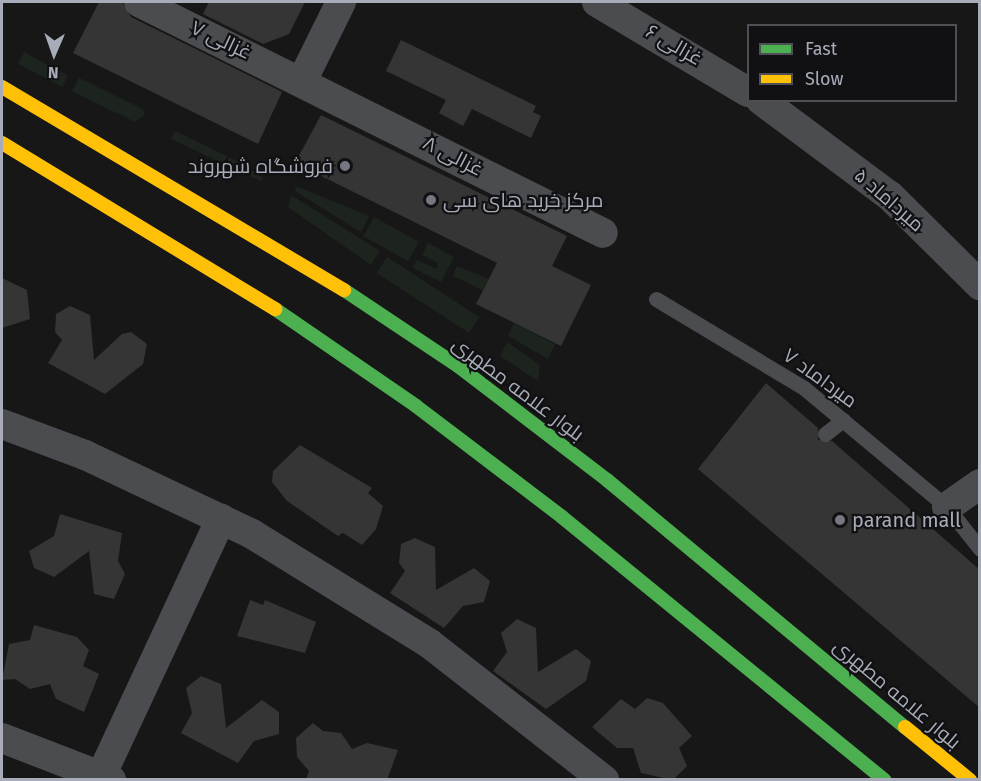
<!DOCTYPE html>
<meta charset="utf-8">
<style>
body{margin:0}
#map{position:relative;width:981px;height:781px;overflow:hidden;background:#171717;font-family:"Fira Sans",Cairo,sans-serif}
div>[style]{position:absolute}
.green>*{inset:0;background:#1d241e;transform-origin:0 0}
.building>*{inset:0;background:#353536}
.lane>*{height:15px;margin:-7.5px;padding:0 7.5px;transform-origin:7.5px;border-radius:7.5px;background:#4b4c50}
.street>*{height:30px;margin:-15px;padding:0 15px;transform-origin:15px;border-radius:15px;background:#4b4c50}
.fast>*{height:14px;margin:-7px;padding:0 7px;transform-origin:7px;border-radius:7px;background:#4caf50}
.slow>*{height:14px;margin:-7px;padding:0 7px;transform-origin:7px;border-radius:7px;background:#ffc107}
.dots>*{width:16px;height:16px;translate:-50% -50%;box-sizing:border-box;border:3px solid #111113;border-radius:50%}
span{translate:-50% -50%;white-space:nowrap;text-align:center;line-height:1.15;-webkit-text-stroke:4.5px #111113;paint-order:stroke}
.street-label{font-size:20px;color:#a7acb8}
.poi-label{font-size:20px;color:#a7acb8}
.right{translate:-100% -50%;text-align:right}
.left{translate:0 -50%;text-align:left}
.frame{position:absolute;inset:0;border:3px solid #a7acb8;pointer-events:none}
.legend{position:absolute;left:747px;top:24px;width:210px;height:78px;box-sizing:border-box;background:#111113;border:2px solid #4d4f55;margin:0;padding:8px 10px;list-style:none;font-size:18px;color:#a7acb8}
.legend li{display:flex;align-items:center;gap:12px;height:30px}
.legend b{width:30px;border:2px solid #4d4f55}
.north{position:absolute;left:24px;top:24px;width:60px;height:60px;-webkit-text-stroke:4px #111113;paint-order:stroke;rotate:182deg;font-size:16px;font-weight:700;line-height:24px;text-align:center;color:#a7acb8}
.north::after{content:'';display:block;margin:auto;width:21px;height:27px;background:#a7acb8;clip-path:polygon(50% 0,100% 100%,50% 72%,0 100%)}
</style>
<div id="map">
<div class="green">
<i style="left:24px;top:52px;width:50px;height:13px;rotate:28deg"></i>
<i style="clip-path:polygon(79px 78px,143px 109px,145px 114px,135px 122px,72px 91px)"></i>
<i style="clip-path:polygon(175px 131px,264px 174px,261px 181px,171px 139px)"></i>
<i style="clip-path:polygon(296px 186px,369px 216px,361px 232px,295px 191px)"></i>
<i style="clip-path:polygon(291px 195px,380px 251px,371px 265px,288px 207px)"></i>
<i style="left:374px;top:217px;width:51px;height:22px;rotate:29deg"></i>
<i style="clip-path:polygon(428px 243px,454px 257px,441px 282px,413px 268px,417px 260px,436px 269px,438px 263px,422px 255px)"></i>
<i style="left:387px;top:257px;width:110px;height:19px;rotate:33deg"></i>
<i style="clip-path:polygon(457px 266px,489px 279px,483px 290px,453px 276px)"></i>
<i style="clip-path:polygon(514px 323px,555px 344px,548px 359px,508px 336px)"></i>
<i style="clip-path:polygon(507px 342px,540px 365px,538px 381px,500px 356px)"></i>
</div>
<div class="building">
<i style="clip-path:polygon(99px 2px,122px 2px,131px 17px,282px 92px,258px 144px,73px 53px)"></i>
<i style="clip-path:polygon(209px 2px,305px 2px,289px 34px,263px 44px,203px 14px)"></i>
<i style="clip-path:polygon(401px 40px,536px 106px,533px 112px,541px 116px,531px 138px,472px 109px,463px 126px,439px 113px,446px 100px,386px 71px)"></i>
<i style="clip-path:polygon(321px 115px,567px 236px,552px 266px,591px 285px,561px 346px,476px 304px,497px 263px,295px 163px)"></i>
<i style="clip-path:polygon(2px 278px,27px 290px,30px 319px,2px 328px)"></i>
<i style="clip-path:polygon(70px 306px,90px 315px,94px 360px,122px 334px,131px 332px,147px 344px,143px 364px,105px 394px,48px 363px,62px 340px,55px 332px,56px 314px)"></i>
<i style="clip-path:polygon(766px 383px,818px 428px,818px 440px,832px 441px,980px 570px,980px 708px,698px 469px)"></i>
<i style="clip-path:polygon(300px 445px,372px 488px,368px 493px,383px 506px,376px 529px,362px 545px,343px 533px,338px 536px,287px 501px,272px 482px,273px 471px)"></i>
<i style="clip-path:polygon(60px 514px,122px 533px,118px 561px,125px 574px,114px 599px,94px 594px,89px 551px,54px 577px,34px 568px,29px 551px,54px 536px)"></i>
<i style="clip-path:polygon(415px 538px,435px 547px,436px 590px,474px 568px,490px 581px,484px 602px,463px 606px,444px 628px,390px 593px,405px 571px,399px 563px,401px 544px)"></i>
<i style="clip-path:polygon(250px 600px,263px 605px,265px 600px,316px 622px,305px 653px,237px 636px)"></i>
<i style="clip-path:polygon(517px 619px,536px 628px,538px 672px,576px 649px,591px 661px,586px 681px,546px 709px,493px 671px,507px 652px,501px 633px)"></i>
<i style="clip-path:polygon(34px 625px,77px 637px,89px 650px,83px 666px,99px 674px,84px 712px,56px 699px,50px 684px,30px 689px,15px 679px,2px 680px,9px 644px,30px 640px)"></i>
<i style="clip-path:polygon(201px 676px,221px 684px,226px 728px,262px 700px,279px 712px,279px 734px,254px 741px,238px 763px,181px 733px,192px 713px,186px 688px)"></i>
<i style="clip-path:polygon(647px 698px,663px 703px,692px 736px,679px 748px,687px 766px,673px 780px,641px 773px,633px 748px,617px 748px,592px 727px,621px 699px,635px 709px)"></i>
<i style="clip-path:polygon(313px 723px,323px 731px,341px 733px,352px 749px,367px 743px,398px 750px,387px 780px,306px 780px,309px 771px,297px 757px,296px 738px)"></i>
</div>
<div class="lane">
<i style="left:656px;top:299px;width:173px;rotate:31deg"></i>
<i style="left:804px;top:388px;width:186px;rotate:39.8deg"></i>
<i style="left:947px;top:507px;width:53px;rotate:51.8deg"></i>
<i style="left:825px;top:434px;width:23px;rotate:-38deg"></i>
</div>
<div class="street">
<i style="left:139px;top:2px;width:518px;rotate:26.47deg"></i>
<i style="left:597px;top:2px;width:176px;rotate:30.8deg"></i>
<i style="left:303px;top:79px;width:86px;rotate:-63.7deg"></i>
<i style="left:761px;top:100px;width:161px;rotate:36.7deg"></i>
<i style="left:890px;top:196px;width:127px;rotate:44.7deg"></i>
<i style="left:2px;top:424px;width:89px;rotate:20.5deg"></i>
<i style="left:85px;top:455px;width:185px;rotate:25.3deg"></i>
<i style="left:252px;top:534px;width:209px;rotate:31.7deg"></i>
<i style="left:430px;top:644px;width:221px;rotate:38deg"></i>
<i style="left:947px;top:507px;width:40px;rotate:-34.9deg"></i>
<i style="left:2px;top:738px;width:117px;rotate:21.1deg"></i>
<i style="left:101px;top:776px;width:284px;rotate:-65deg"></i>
</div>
<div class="fast">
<i style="left:344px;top:290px;width:137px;rotate:33.7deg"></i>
<i style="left:458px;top:366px;width:188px;rotate:37.4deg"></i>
<i style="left:607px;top:480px;width:387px;rotate:39.7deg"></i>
<i style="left:275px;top:309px;width:171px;rotate:34.5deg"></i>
<i style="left:416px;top:406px;width:183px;rotate:37.2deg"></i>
<i style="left:562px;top:517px;width:416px;rotate:39.2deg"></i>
</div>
<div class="slow">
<i style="left:2px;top:87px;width:398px;rotate:30.7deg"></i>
<i style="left:2px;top:143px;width:320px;rotate:31.3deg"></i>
<i style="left:905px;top:727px;width:84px;rotate:39.2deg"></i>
</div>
<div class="dots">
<i style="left:345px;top:166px;background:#757880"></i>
<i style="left:431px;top:200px;background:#757880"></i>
<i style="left:840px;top:520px;background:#757880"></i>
</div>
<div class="street-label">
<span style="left:221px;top:40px;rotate:25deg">غزالی ۷</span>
<span style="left:674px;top:45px;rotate:30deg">غزالی ۶</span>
<span style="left:453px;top:156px;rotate:27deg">غزالی ۸</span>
<span style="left:889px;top:200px;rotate:41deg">میرداماد ۵</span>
<span style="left:820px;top:378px;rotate:36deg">میرداماد ۷</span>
<span style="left:518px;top:389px;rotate:37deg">بلوار علامه مطهری</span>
<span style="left:897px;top:694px;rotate:40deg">بلوار علامه مطهری</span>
</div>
<div class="poi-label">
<span class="right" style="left:333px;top:166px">فروشگاه شهروند</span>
<span class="left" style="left:443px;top:200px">مرکز خرید های سی</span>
<span class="left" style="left:852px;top:520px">parand mall</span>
</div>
<div class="frame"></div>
<ul class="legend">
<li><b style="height:8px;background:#4caf50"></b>Fast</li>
<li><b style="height:8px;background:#ffc107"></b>Slow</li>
</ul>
<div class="north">N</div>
</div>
